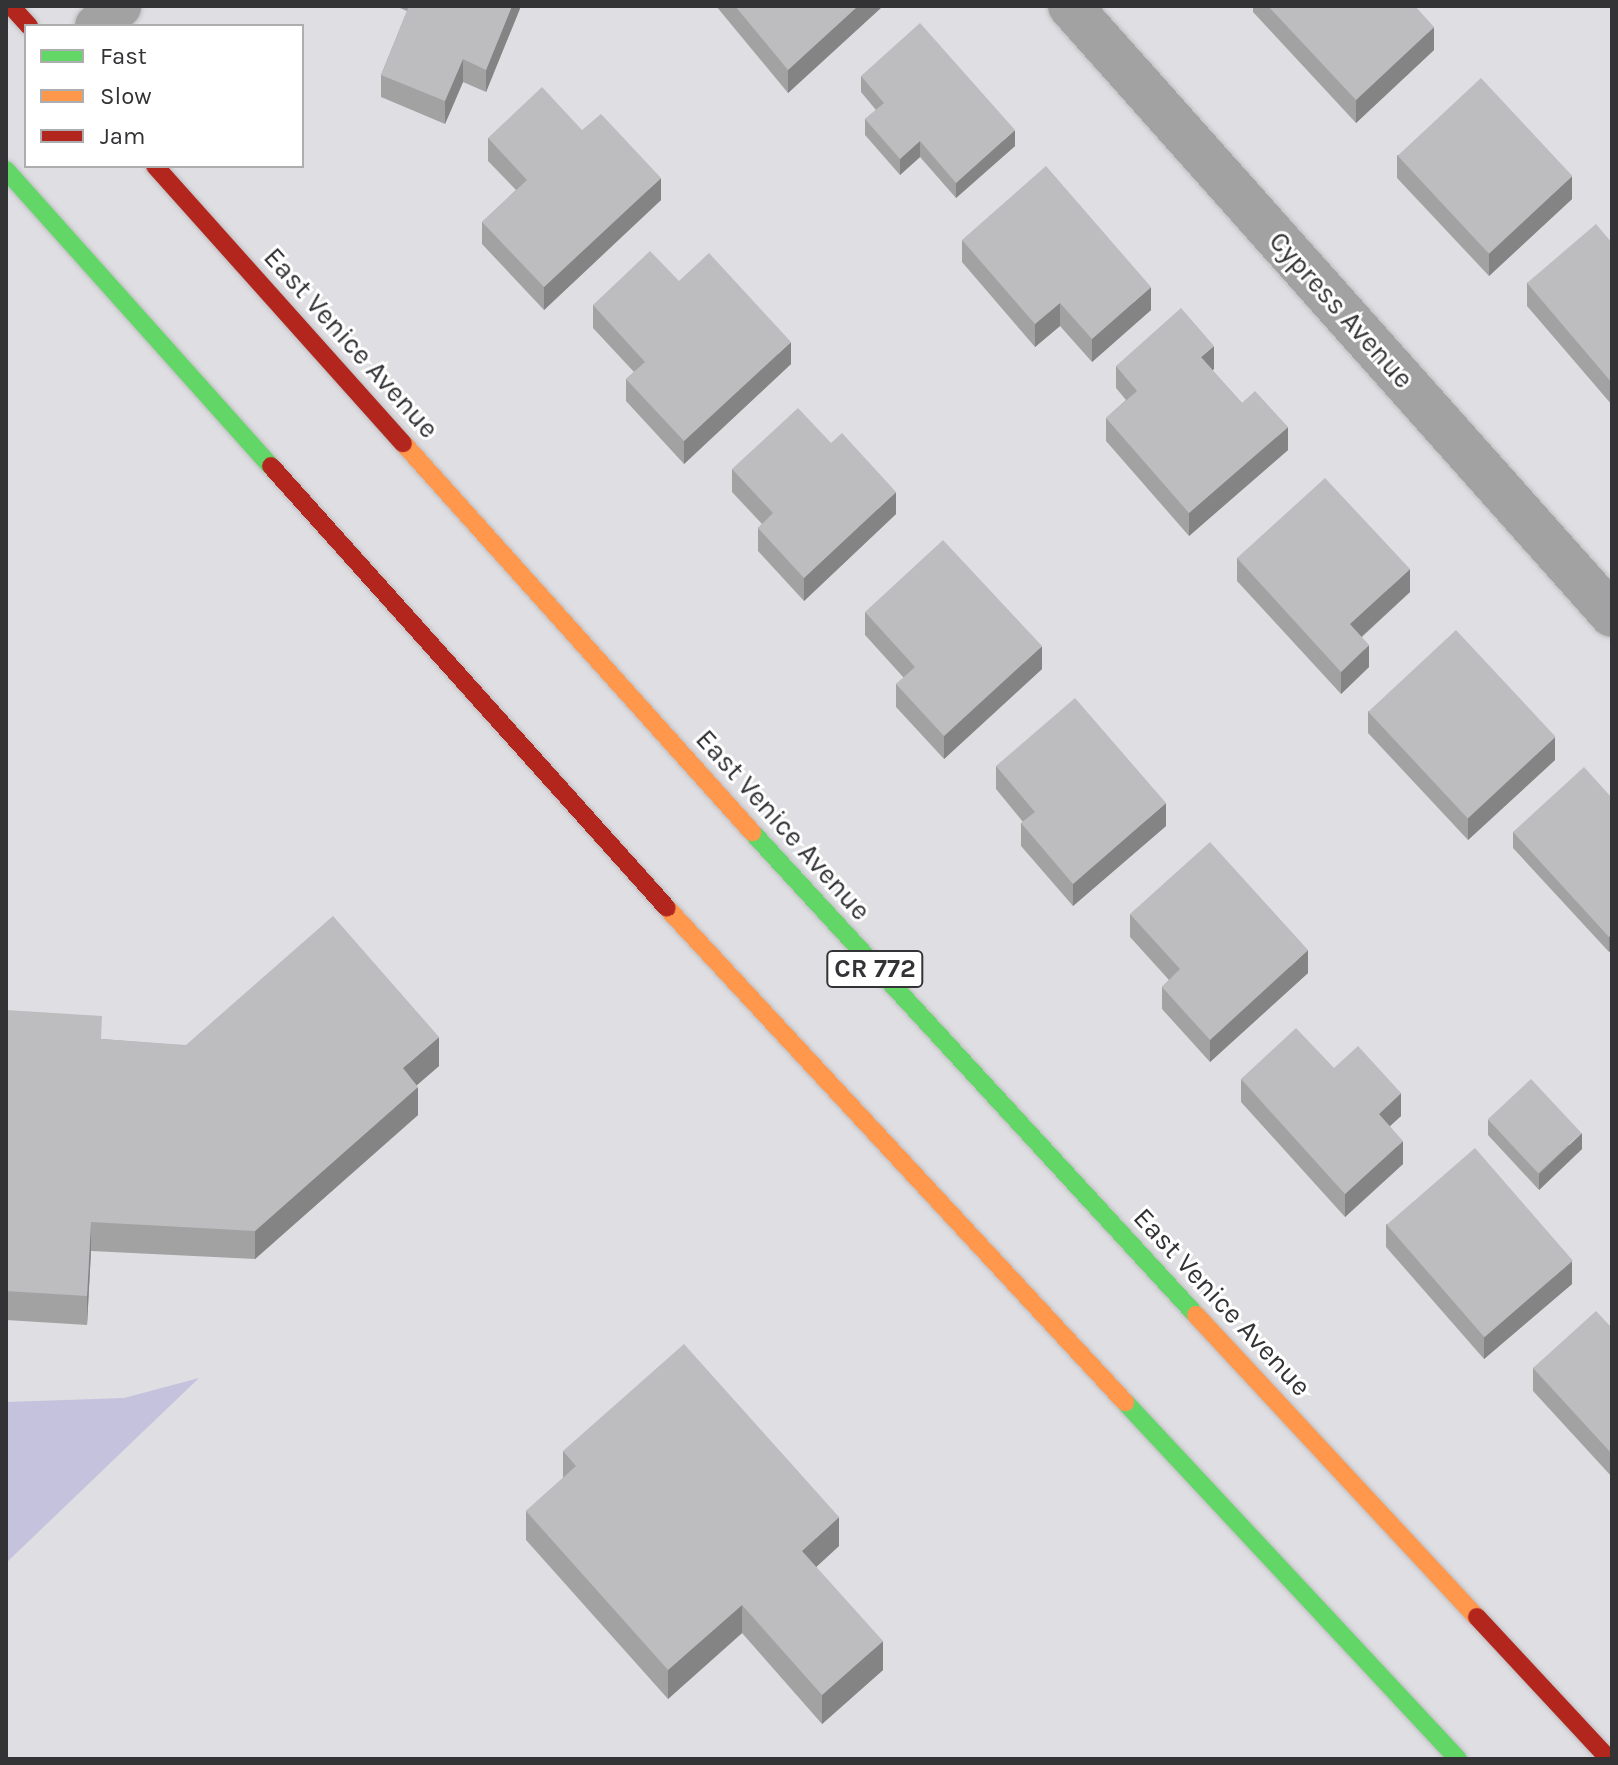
<!DOCTYPE html>
<style>
body{margin:0}
#map{position:relative;width:1618px;height:1765px;overflow:hidden;background:#dfdfe3;font-family:Karla,sans-serif}
div>[style]{position:absolute}
.green>*{inset:0;background:#c4c2dc}
.roads{filter:drop-shadow(0 0 2px #bdbdc0) drop-shadow(0 0 2px #bdbdc0)}
.street>*{height:44px;margin:-22px;padding:0 22px;transform-origin:22px;border-radius:22px;background:#a2a2a3}
.fast>*{height:18px;margin:-9px;padding:0 9px;transform-origin:9px;border-radius:9px;background:#63d668}
.slow>*{height:18px;margin:-9px;padding:0 9px;transform-origin:9px;border-radius:9px;background:#ff974d}
.jam>*{height:18px;margin:-9px;padding:0 9px;transform-origin:9px;border-radius:9px;background:#b3261e}
.wall>*{inset:0;background:#a3a2a3}
.shaded-wall>*{inset:0;background:#848485}
.building>*{inset:0;background:#bdbcbe;transform-origin:0 0}
span{translate:-50% -50%;white-space:nowrap;text-align:center;line-height:1.15;-webkit-text-stroke:6px #fff;paint-order:stroke}
.shield-label span{padding:2px 6px;background:#fff;border:2px solid;border-radius:6px;-webkit-text-stroke-width:0}
.shield-label{font-size:26px;color:#333336;font-weight:700}
.street-label{font-size:28px;color:#333336}
.frame{position:absolute;inset:0;border:8px solid #333336;pointer-events:none}
.legend{position:absolute;left:24px;top:24px;width:280px;height:144px;box-sizing:border-box;background:#fff;border:2px solid #adadaf;margin:0;padding:10px 14px;list-style:none;font-size:24px;color:#333336}
.legend li{display:flex;align-items:center;gap:16px;height:40px}
.legend b{width:40px;border:2px solid #adadaf}
</style>
<div id="map">
<div class="green">
<i style="clip-path:polygon(199px 1378px,6px 1563px,6px 1402px,124px 1398px)"></i>
</div>
<div class="roads">
<div class="street">
<i style="left:1070px;top:6px;width:815px;rotate:48.33deg"></i>
<i style="left:97px;top:26px;width:30px;rotate:-42deg"></i>
</div>
<div class="fast">
<i style="left:6px;top:170px;width:397px;rotate:48.2deg"></i>
<i style="left:752px;top:832px;width:656px;rotate:47.41deg"></i>
<i style="left:1125px;top:1402px;width:488px;rotate:47deg"></i>
</div>
<div class="slow">
<i style="left:403px;top:443px;width:523px;rotate:48.1deg"></i>
<i style="left:667px;top:908px;width:674px;rotate:47.17deg"></i>
<i style="left:1196px;top:1315px;width:413px;rotate:47.1deg"></i>
</div>
<div class="jam">
<i style="left:11px;top:6px;width:27px;rotate:48deg"></i>
<i style="left:155px;top:166px;width:372px;rotate:48.2deg"></i>
<i style="left:271px;top:466px;width:593px;rotate:48.14deg"></i>
<i style="left:1477px;top:1617px;width:194px;rotate:47.1deg"></i>
</div>
</div>
<div class="wall">
<i style="clip-path:polygon(395px 6px,521px 6px,486px 92px,463px 82px,445px 124px,381px 97px,381px 75px,407px 11px)"></i>
<i style="clip-path:polygon(716px 6px,883px 6px,788px 93px)"></i>
<i style="clip-path:polygon(1253px 6px,1415px 6px,1434px 50px,1356px 123px,1253px 12px)"></i>
<i style="clip-path:polygon(861px 76px,1015px 146px,956px 198px,920px 157px,900px 175px,865px 135px,865px 119px,876px 110px,861px 92px)"></i>
<i style="clip-path:polygon(582px 130px,661px 200px,544px 310px,482px 244px,482px 222px,516px 190px,488px 161px,488px 138px)"></i>
<i style="clip-path:polygon(1397px 155px,1572px 199px,1489px 276px,1397px 178px)"></i>
<i style="clip-path:polygon(962px 240px,1151px 310px,1092px 362px,1060px 326px,1035px 347px,962px 262px)"></i>
<i style="clip-path:polygon(1612px 243px,1612px 405px,1527px 306px,1527px 283px)"></i>
<i style="clip-path:polygon(679px 281px,791px 364px,684px 464px,626px 401px,626px 379px,634px 372px,593px 328px,593px 305px)"></i>
<i style="clip-path:polygon(1116px 366px,1214px 369px,1212px 370px,1242px 403px,1288px 450px,1189px 536px,1106px 441px,1106px 418px,1126px 400px,1116px 388px)"></i>
<i style="clip-path:polygon(732px 469px,896px 514px,804px 601px,758px 551px,758px 528px,762px 524px,732px 492px)"></i>
<i style="clip-path:polygon(1237px 558px,1410px 592px,1362px 637px,1369px 667px,1341px 694px,1237px 581px)"></i>
<i style="clip-path:polygon(865px 612px,1042px 669px,944px 759px,896px 707px,896px 684px,904px 678px,865px 635px)"></i>
<i style="clip-path:polygon(1368px 711px,1555px 760px,1468px 840px,1368px 733px)"></i>
<i style="clip-path:polygon(996px 766px,1166px 826px,1073px 906px,1021px 846px,1021px 823px,1023px 822px,996px 789px)"></i>
<i style="clip-path:polygon(1612px 798px,1612px 949px,1609px 952px,1513px 848px,1513px 832px)"></i>
<i style="clip-path:polygon(1130px 914px,1308px 973px,1210px 1062px,1162px 1009px,1162px 987px,1169px 980px,1130px 937px)"></i>
<i style="clip-path:polygon(6px 1010px,102px 1039px,439px 1066px,417px 1085px,418px 1115px,255px 1259px,91px 1251px,87px 1325px,6px 1320px)"></i>
<i style="clip-path:polygon(1334px 1068px,1401px 1116px,1390px 1126px,1403px 1164px,1345px 1217px,1241px 1102px,1241px 1079px)"></i>
<i style="clip-path:polygon(1488px 1120px,1582px 1149px,1539px 1190px,1488px 1135px)"></i>
<i style="clip-path:polygon(1386px 1224px,1572px 1284px,1484px 1359px,1386px 1247px)"></i>
<i style="clip-path:polygon(1612px 1328px,1612px 1477px,1533px 1391px,1533px 1368px)"></i>
<i style="clip-path:polygon(563px 1451px,839px 1546px,816px 1567px,883px 1670px,822px 1724px,742px 1633px,668px 1699px,526px 1540px,526px 1511px,563px 1478px)"></i>
</div>
<div class="shaded-wall">
<i style="clip-path:polygon(512px 6px,521px 6px,486px 92px,486px 70px)"></i>
<i style="clip-path:polygon(858px 6px,883px 6px,788px 93px,788px 70px)"></i>
<i style="clip-path:polygon(1434px 27px,1434px 50px,1356px 123px,1356px 100px)"></i>
<i style="clip-path:polygon(463px 59px,463px 82px,445px 124px,445px 101px)"></i>
<i style="clip-path:polygon(1015px 130px,1015px 146px,956px 198px,956px 183px)"></i>
<i style="clip-path:polygon(920px 141px,920px 157px,900px 175px,900px 159px)"></i>
<i style="clip-path:polygon(1572px 176px,1572px 199px,1489px 276px,1489px 253px)"></i>
<i style="clip-path:polygon(661px 178px,661px 200px,544px 310px,544px 287px)"></i>
<i style="clip-path:polygon(1151px 287px,1151px 310px,1092px 362px,1092px 339px)"></i>
<i style="clip-path:polygon(1060px 303px,1060px 326px,1035px 347px,1035px 324px)"></i>
<i style="clip-path:polygon(791px 342px,791px 364px,684px 464px,684px 441px)"></i>
<i style="clip-path:polygon(1214px 346px,1214px 369px,1201px 380px,1201px 357px)"></i>
<i style="clip-path:polygon(1288px 427px,1288px 450px,1189px 536px,1189px 513px)"></i>
<i style="clip-path:polygon(896px 492px,896px 514px,804px 601px,804px 578px)"></i>
<i style="clip-path:polygon(1410px 569px,1410px 592px,1350px 647px,1350px 624px)"></i>
<i style="clip-path:polygon(1369px 645px,1369px 667px,1341px 694px,1341px 672px)"></i>
<i style="clip-path:polygon(1042px 646px,1042px 669px,944px 759px,944px 736px)"></i>
<i style="clip-path:polygon(1555px 737px,1555px 760px,1468px 840px,1468px 817px)"></i>
<i style="clip-path:polygon(1166px 803px,1166px 826px,1073px 906px,1073px 884px)"></i>
<i style="clip-path:polygon(1612px 934px,1612px 949px,1609px 952px,1609px 937px)"></i>
<i style="clip-path:polygon(1308px 950px,1308px 973px,1210px 1062px,1210px 1040px)"></i>
<i style="clip-path:polygon(439px 1037px,439px 1066px,403px 1097px,403px 1068px)"></i>
<i style="clip-path:polygon(418px 1087px,418px 1115px,255px 1259px,255px 1231px)"></i>
<i style="clip-path:polygon(1401px 1093px,1401px 1116px,1379px 1136px,1379px 1114px)"></i>
<i style="clip-path:polygon(1582px 1133px,1582px 1149px,1539px 1190px,1539px 1174px)"></i>
<i style="clip-path:polygon(1403px 1141px,1403px 1164px,1345px 1217px,1345px 1194px)"></i>
<i style="clip-path:polygon(91px 1222px,91px 1251px,87px 1325px,87px 1296px)"></i>
<i style="clip-path:polygon(1572px 1261px,1572px 1284px,1484px 1359px,1484px 1337px)"></i>
<i style="clip-path:polygon(839px 1517px,839px 1546px,802px 1580px,802px 1551px)"></i>
<i style="clip-path:polygon(742px 1605px,742px 1633px,668px 1699px,668px 1670px)"></i>
<i style="clip-path:polygon(883px 1641px,883px 1670px,822px 1724px,822px 1695px)"></i>
</div>
<div class="building">
<i style="clip-path:polygon(409px 6px,512px 6px,486px 70px,463px 59px,445px 101px,381px 75px)"></i>
<i style="clip-path:polygon(735px 6px,858px 6px,788px 70px)"></i>
<i style="clip-path:polygon(1268px 6px,1415px 6px,1434px 27px,1356px 100px)"></i>
<i style="clip-path:polygon(920px 23px,1015px 130px,956px 183px,920px 141px,900px 159px,865px 119px,884px 103px,861px 76px)"></i>
<i style="left:1481px;top:78px;width:134px;height:114px;rotate:47deg"></i>
<i style="clip-path:polygon(542px 87px,582px 130px,601px 114px,661px 178px,544px 287px,482px 222px,527px 180px,488px 138px)"></i>
<i style="clip-path:polygon(1046px 166px,1151px 287px,1092px 339px,1060px 303px,1035px 324px,962px 240px)"></i>
<i style="clip-path:polygon(1596px 224px,1612px 243px,1612px 383px,1527px 283px)"></i>
<i style="clip-path:polygon(650px 251px,679px 281px,709px 253px,791px 342px,684px 441px,626px 379px,645px 362px,593px 305px)"></i>
<i style="clip-path:polygon(1181px 308px,1214px 346px,1201px 357px,1242px 403px,1255px 391px,1288px 427px,1189px 513px,1106px 418px,1137px 391px,1116px 366px)"></i>
<i style="clip-path:polygon(798px 408px,831px 443px,842px 433px,896px 492px,804px 578px,758px 528px,773px 513px,732px 469px)"></i>
<i style="clip-path:polygon(1325px 478px,1410px 569px,1350px 624px,1369px 645px,1341px 672px,1237px 558px)"></i>
<i style="clip-path:polygon(943px 540px,1042px 646px,944px 736px,896px 684px,915px 667px,865px 612px)"></i>
<i style="left:1456px;top:630px;width:146px;height:120px;rotate:47deg"></i>
<i style="clip-path:polygon(1075px 698px,1166px 803px,1073px 884px,1021px 823px,1035px 812px,996px 766px)"></i>
<i style="clip-path:polygon(1584px 767px,1612px 798px,1612px 934px,1609px 937px,1513px 832px)"></i>
<i style="clip-path:polygon(1210px 842px,1308px 950px,1210px 1040px,1162px 987px,1180px 969px,1130px 914px)"></i>
<i style="clip-path:polygon(333px 916px,439px 1037px,403px 1068px,418px 1087px,255px 1231px,91px 1222px,87px 1296px,6px 1291px,6px 1010px,102px 1016px,101px 1039px,186px 1045px)"></i>
<i style="clip-path:polygon(1296px 1028px,1334px 1068px,1358px 1046px,1401px 1093px,1379px 1114px,1403px 1141px,1345px 1194px,1241px 1079px)"></i>
<i style="left:1531px;top:1079px;width:74px;height:59px;rotate:47deg"></i>
<i style="left:1475px;top:1148px;width:149px;height:117px;rotate:49deg"></i>
<i style="clip-path:polygon(1596px 1311px,1612px 1328px,1612px 1454px,1533px 1368px)"></i>
<i style="clip-path:polygon(684px 1344px,839px 1517px,802px 1551px,883px 1641px,822px 1695px,742px 1605px,668px 1670px,526px 1511px,576px 1466px,563px 1451px)"></i>
</div>
<div class="shield-label">
<span style="left:875px;top:969px">CR 772</span>
</div>
<div class="street-label">
<span style="left:1341px;top:310px;rotate:48deg">Cypress Avenue</span>
<span style="left:351px;top:343px;rotate:48deg">East Venice Avenue</span>
<span style="left:783px;top:825px;rotate:48deg">East Venice Avenue</span>
<span style="left:1222px;top:1302px;rotate:47deg">East Venice Avenue</span>
</div>
<div class="frame"></div>
<ul class="legend">
<li><b style="height:10px;background:#63d668"></b>Fast</li>
<li><b style="height:10px;background:#ff974d"></b>Slow</li>
<li><b style="height:10px;background:#b3261e"></b>Jam</li>
</ul>
</div>
